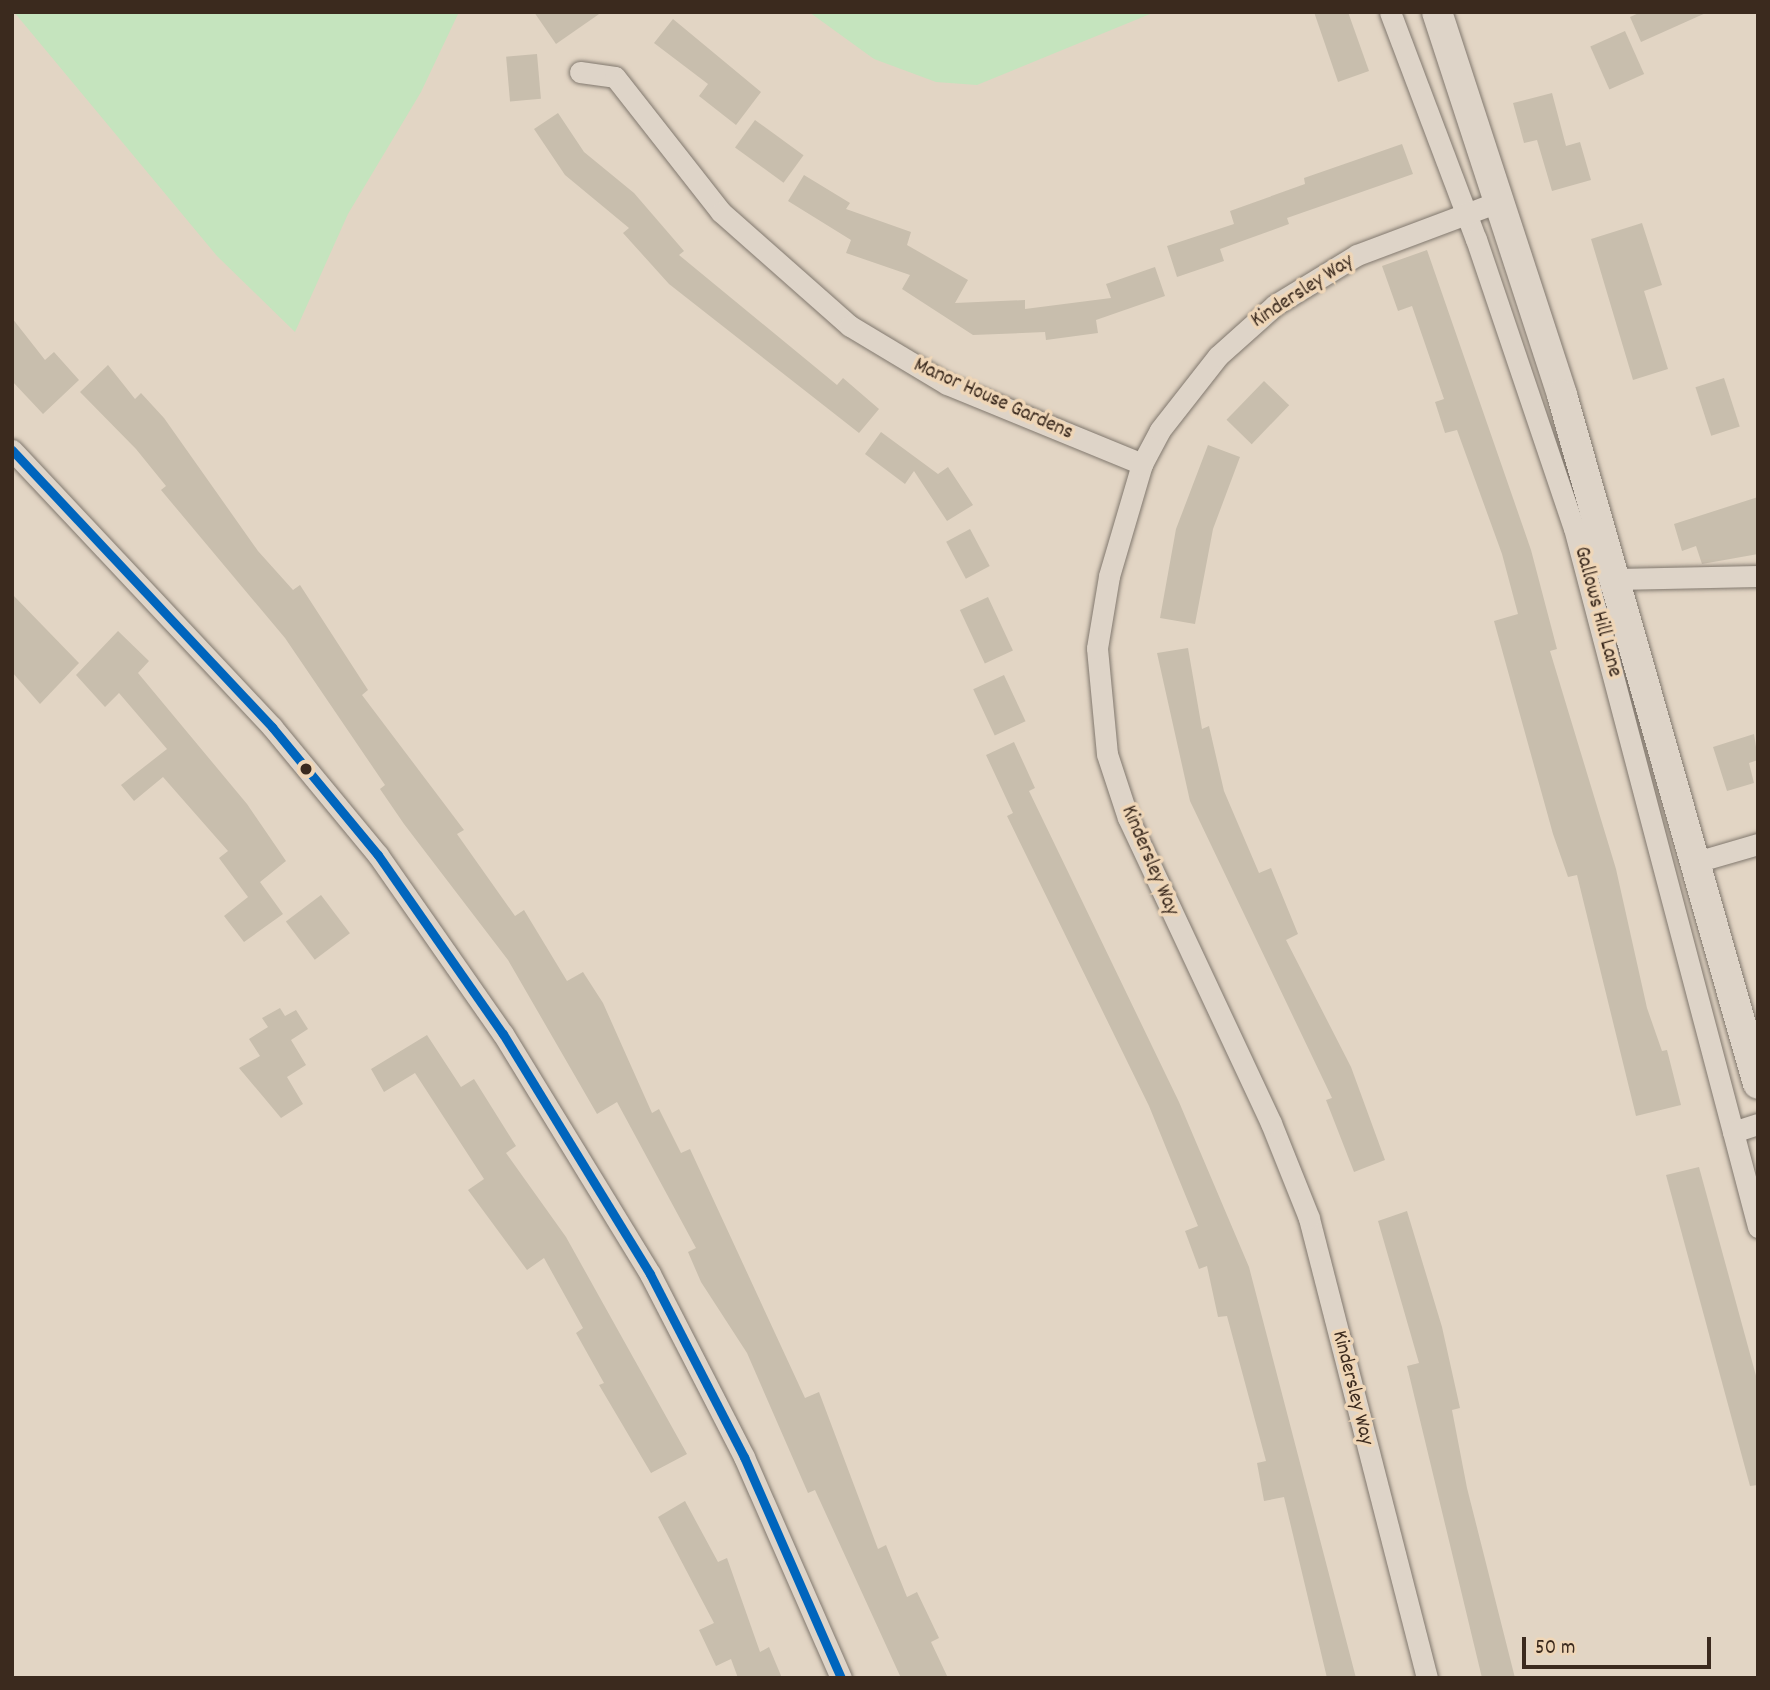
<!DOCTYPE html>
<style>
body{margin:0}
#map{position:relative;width:1770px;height:1690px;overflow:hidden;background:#e2d5c4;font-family:Dekko,sans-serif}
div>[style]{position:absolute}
.green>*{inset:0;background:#c5e4be}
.building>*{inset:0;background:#c8bead;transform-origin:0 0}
.roads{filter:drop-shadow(0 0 2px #81786e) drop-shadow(0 0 2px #81786e)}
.street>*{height:21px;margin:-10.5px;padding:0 10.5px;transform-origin:10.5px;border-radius:10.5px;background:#ded4c8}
.secondary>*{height:30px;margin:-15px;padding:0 15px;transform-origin:15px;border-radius:15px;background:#ded4c8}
.bus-1>*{height:9px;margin:-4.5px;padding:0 4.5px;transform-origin:4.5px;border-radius:4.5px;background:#0065bd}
.dots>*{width:19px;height:19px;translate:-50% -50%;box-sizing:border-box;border:4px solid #efd6b7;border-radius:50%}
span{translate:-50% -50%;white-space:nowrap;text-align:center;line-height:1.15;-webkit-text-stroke:7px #efd6b7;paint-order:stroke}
.street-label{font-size:21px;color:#3b2a1e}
.frame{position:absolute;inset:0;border:14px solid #3b2a1e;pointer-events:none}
.scale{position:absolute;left:1522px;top:1637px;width:189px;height:32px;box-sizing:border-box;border:4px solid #3b2a1e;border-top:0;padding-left:9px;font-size:21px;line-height:24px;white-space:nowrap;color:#3b2a1e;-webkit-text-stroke:5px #efd6b7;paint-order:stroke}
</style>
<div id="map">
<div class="green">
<i style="clip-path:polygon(14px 12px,459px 12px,421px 92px,348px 214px,295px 332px,217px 256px)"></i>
<i style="clip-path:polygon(809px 12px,1155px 12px,977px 85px,936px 82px,874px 59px)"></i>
</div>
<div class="building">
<i style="clip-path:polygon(534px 12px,602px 12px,556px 44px)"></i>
<i style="clip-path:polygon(1314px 12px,1348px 12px,1369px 71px,1338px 82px)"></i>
<i style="clip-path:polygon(1641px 12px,1708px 12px,1641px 42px,1630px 17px)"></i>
<i style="clip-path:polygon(673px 19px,761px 92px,736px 125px,699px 96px,708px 84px,654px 43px)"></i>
<i style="left:1625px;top:31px;width:47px;height:38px;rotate:66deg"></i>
<i style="left:537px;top:54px;width:45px;height:31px;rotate:85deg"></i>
<i style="clip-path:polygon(1552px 93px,1566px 146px,1580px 142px,1591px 180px,1552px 191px,1537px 140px,1524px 143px,1513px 103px)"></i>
<i style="clip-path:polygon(558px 113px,584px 152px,634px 193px,684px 251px,679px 255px,837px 385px,843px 378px,879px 409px,859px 433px,669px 284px,623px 233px,629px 228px,565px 175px,534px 129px)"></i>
<i style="left:755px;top:120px;width:60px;height:34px;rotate:36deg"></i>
<i style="clip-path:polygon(1402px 144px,1413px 174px,1287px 218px,1289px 224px,1220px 249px,1224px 261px,1177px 277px,1167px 246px,1234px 224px,1230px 211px,1305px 184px,1304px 178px)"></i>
<i style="clip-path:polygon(804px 175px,850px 203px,846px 209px,911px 232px,907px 245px,968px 280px,955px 303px,1025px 300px,1025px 309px,1111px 298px,1106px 284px,1155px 267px,1165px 296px,1096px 320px,1098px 333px,1046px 340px,1045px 332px,973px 335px,902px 289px,910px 275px,846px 253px,851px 240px,788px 201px)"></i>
<i style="clip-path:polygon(1642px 223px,1662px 285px,1644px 291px,1668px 369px,1633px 380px,1591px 239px)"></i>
<i style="clip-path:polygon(1427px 250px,1531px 550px,1557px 649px,1550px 651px,1616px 869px,1647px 1008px,1662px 1051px,1667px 1050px,1681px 1105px,1636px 1116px,1577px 875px,1568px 877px,1553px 834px,1494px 621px,1518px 614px,1502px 554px,1457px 430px,1445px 433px,1435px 402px,1444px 399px,1412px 306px,1398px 311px,1382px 266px)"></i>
<i style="clip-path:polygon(12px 318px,45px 360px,54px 352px,79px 380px,43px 414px,12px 381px)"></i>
<i style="clip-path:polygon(108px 365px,135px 399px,141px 393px,164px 418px,258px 551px,293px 590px,300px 585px,368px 690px,362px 695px,464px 830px,457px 834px,515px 916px,524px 910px,567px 981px,583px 972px,603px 1003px,652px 1113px,659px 1109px,681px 1153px,690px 1149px,805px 1398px,819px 1392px,878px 1549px,886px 1545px,907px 1597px,917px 1592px,939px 1638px,931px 1642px,948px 1678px,901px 1678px,815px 1490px,808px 1493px,747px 1353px,701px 1282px,688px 1252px,696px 1248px,617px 1102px,597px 1114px,508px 960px,404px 824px,380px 789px,385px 785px,285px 638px,161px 490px,166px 486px,136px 449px,80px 392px)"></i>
<i style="left:1724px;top:378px;width:51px;height:30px;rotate:72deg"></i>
<i style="left:1264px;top:381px;width:35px;height:54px;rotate:44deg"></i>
<i style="clip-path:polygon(881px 432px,938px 474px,948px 467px,973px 505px,947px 521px,914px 471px,905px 484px,865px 454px)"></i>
<i style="clip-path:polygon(1208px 445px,1240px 457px,1213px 529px,1195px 624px,1160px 618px,1176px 529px)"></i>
<i style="clip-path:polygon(1758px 497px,1758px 554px,1702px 564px,1696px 546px,1682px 551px,1674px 524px)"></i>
<i style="left:970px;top:529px;width:42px;height:27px;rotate:62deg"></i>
<i style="clip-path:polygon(12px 594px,79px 663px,40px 704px,12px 672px)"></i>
<i style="left:988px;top:597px;width:59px;height:31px;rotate:65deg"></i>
<i style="clip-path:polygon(118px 631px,149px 661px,138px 673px,247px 804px,286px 861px,260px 882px,283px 914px,244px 942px,224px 916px,248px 897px,219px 858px,228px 851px,163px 777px,134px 801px,121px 785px,167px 749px,119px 693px,105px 707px,76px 675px)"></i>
<i style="clip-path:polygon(1188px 648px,1202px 729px,1209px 726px,1224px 791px,1259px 873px,1271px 868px,1298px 934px,1286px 940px,1351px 1067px,1385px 1160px,1354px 1172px,1326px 1100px,1332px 1098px,1190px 801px,1157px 653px)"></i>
<i style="left:1004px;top:675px;width:51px;height:34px;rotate:65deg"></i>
<i style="clip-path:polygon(1754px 734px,1758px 760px,1749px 763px,1754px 783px,1727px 791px,1713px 747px)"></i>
<i style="clip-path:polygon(1014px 742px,1035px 788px,1029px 791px,1179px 1102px,1249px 1267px,1356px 1678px,1327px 1678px,1284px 1497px,1264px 1501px,1257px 1463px,1266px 1461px,1227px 1316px,1218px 1317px,1207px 1266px,1199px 1269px,1185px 1231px,1198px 1226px,1149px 1106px,1007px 816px,1013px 813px,986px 755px)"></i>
<i style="left:321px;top:895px;width:48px;height:44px;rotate:53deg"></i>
<i style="clip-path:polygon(280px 1008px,285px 1016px,296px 1010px,308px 1029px,291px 1040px,306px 1065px,287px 1077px,303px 1104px,281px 1118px,239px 1068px,260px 1056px,249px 1039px,268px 1027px,262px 1018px)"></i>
<i style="clip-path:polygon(427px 1035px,461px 1087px,474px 1079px,516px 1146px,506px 1153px,566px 1237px,687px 1454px,651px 1473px,599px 1385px,604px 1383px,576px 1333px,583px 1328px,544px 1258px,527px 1270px,468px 1190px,484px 1179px,415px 1073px,384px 1092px,371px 1069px)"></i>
<i style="clip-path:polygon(1699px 1167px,1758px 1383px,1758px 1485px,1750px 1486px,1666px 1175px)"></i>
<i style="clip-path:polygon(1407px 1211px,1442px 1327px,1460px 1408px,1452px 1410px,1467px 1488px,1515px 1678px,1482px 1678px,1407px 1366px,1419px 1363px,1378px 1221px)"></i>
<i style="clip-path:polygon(685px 1501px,718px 1562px,727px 1558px,760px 1652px,769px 1647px,782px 1678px,738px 1678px,731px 1659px,716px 1666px,699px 1630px,714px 1623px,658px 1517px)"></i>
</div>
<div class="roads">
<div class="street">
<i style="left:1390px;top:12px;width:243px;rotate:69.3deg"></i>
<i style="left:1476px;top:239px;width:305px;rotate:71.3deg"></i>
<i style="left:1574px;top:528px;width:723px;rotate:75.25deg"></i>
<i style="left:580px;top:72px;width:35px;rotate:8deg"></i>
<i style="left:615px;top:77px;width:172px;rotate:51.9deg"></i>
<i style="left:721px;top:212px;width:172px;rotate:41.5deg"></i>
<i style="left:850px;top:326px;width:113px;rotate:30.9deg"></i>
<i style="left:947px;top:384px;width:211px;rotate:22.3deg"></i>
<i style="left:12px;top:450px;width:380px;rotate:46.8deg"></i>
<i style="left:272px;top:727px;width:166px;rotate:50.4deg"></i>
<i style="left:378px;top:855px;width:218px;rotate:55.1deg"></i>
<i style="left:503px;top:1034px;width:281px;rotate:58.5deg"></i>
<i style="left:650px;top:1274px;width:206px;rotate:62.8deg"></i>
<i style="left:744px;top:1457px;width:241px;rotate:66.3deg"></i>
<i style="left:1616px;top:579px;width:142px;rotate:-1.2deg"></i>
<i style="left:1696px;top:862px;width:65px;rotate:-16.2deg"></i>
<i style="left:1733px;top:1132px;width:26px;rotate:-18deg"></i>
<i style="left:1427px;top:1678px;width:475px;rotate:-104.4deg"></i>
<i style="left:1309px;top:1218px;width:102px;rotate:-111.8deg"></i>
<i style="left:1271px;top:1123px;width:337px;rotate:-115.1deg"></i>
<i style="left:1128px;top:818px;width:67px;rotate:-108.2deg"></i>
<i style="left:1107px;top:754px;width:106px;rotate:-95.4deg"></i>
<i style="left:1097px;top:648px;width:73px;rotate:-80.5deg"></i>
<i style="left:1109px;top:576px;width:117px;rotate:-73.6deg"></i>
<i style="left:1142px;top:464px;width:38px;rotate:-62deg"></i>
<i style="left:1160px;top:430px;width:94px;rotate:-51.9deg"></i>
<i style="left:1218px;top:356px;width:76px;rotate:-41.8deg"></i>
<i style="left:1275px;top:305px;width:96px;rotate:-31.4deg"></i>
<i style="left:1357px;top:255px;width:151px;rotate:-20.6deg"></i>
</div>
<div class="secondary">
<i style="left:1437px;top:12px;width:403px;rotate:71.9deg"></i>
<i style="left:1562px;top:395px;width:716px;rotate:74.12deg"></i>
</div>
</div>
<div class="bus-1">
<i style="left:12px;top:450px;width:380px;rotate:46.8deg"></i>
<i style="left:272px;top:727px;width:166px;rotate:50.4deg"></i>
<i style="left:378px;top:855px;width:218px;rotate:55.1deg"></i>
<i style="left:503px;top:1034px;width:281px;rotate:58.5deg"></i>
<i style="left:650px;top:1274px;width:206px;rotate:62.8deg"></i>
<i style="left:744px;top:1457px;width:241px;rotate:66.3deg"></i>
</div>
<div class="dots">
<i style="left:306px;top:769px;background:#3b2a1e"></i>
</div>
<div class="street-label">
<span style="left:1303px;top:292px;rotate:-33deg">Kindersley Way</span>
<span style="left:993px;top:400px;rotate:24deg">Manor House Gardens</span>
<span style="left:1597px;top:612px;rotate:75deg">Gallows Hill Lane</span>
<span style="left:1149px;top:861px;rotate:67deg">Kindersley Way</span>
<span style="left:1352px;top:1388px;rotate:76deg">Kindersley Way</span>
</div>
<div class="frame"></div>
<div class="scale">50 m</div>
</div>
